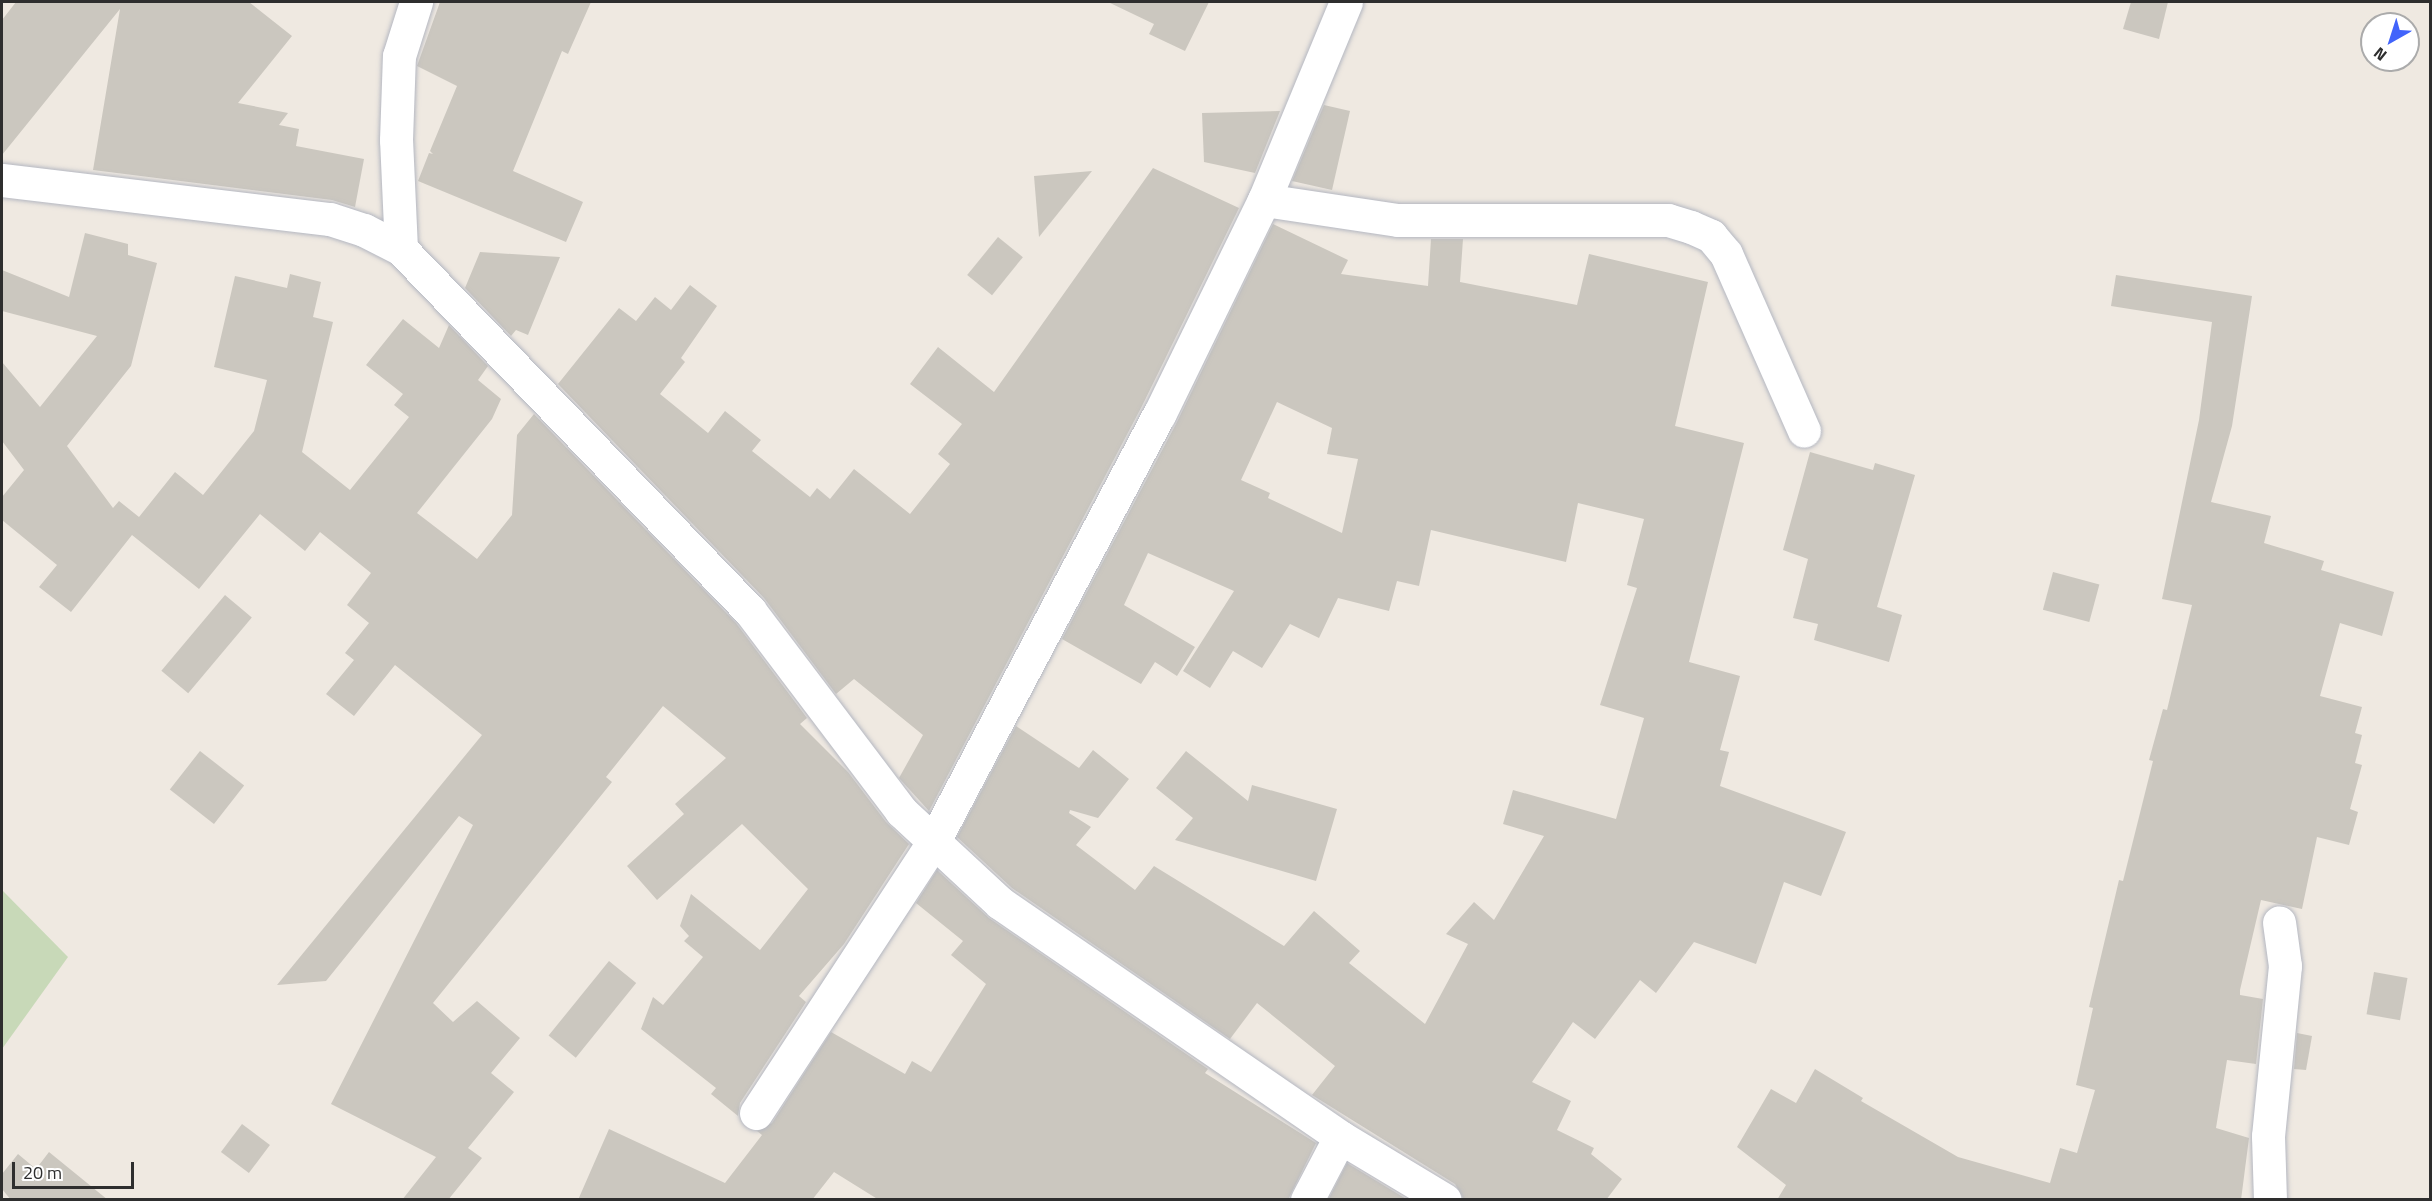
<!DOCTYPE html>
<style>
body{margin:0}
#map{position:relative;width:2432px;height:1201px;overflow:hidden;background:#efe9e1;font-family:"Titillium Web",sans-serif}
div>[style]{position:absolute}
.cemetery>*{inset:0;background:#c8d9b8}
.building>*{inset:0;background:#cbc7bf;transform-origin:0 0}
.roads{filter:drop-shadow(0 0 2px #b4b7c1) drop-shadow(0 0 2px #b4b7c1)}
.minor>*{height:33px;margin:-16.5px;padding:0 16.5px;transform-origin:16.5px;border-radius:16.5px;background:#fff}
span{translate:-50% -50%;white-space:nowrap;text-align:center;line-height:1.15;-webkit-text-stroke:4.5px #fff;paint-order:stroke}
.frame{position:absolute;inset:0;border:3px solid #2e2e2e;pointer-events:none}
.north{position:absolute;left:2360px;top:12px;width:60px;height:60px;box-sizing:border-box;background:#fff;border:2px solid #ababab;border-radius:50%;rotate:219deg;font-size:16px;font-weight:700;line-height:24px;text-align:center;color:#2e2e2e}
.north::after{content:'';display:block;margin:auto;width:21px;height:27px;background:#4264fb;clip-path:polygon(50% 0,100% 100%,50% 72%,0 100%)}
.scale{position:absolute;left:12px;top:1162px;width:122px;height:27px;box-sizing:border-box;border:3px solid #2e2e2e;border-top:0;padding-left:8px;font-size:18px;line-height:21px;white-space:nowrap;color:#2e2e2e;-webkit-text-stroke:4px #fff;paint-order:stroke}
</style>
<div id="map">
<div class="cemetery">
<i style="clip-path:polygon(2px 890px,68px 957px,2px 1049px)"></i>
</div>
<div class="building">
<i style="clip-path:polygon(16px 2px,249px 2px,292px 36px,238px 103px,288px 113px,279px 125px,299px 129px,296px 146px,364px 159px,355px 207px,332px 200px,93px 170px,120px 9px,2px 155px,2px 20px)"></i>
<i style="clip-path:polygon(440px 2px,591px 2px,568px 54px,562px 51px,513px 171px,583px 202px,566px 242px,418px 181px,429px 153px,433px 154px,430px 151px,457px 86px,417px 66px)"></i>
<i style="clip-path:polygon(1108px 2px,1209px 2px,1185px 51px,1149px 34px,1154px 24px)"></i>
<i style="clip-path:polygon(2131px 2px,2168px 2px,2159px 39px,2123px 29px)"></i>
<i style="clip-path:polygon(1324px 105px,1350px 111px,1332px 190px,1292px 181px)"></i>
<i style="clip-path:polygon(1280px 111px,1255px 173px,1204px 162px,1202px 113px)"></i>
<i style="clip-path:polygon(1153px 168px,1239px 208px,1142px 406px,929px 811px,899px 778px,923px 735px,854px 679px,836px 694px,764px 598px,558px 384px,619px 308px,636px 321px,655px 297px,671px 310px,690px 285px,717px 306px,681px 358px,685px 362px,660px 394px,708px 433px,725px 411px,761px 440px,752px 451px,810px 497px,817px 488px,830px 499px,854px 469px,910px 514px,950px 464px,938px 454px,962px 424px,910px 384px,938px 347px,994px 392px)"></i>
<i style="clip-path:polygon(1092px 171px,1039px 237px,1034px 176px)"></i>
<i style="clip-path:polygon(evenodd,1273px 224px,1348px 260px,1341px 274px,1428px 286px,1431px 239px,1463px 239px,1460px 282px,1577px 305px,1589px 254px,1708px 282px,1675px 426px,1744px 443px,1689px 662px,1740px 676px,1720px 750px,1729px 752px,1720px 786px,1846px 832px,1821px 896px,1784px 882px,1756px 964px,1694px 942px,1656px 993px,1640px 980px,1595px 1039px,1573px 1022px,1532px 1082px,1571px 1101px,1557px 1130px,1594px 1148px,1591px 1154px,1622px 1179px,1606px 1200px,1464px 1200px,1455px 1184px,1312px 1095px,1335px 1066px,1257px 1003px,1230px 1039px,1012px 888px,957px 837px,1016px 726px,1079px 768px,1093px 750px,1129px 779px,1098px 818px,1070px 810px,1069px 813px,1091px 827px,1076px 845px,1135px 890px,1154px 866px,1284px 946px,1314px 911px,1360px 951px,1349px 963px,1425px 1024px,1468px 944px,1446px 934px,1474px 902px,1494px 920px,1544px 836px,1503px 824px,1513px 790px,1616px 819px,1644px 718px,1600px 705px,1637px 588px,1627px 585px,1644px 519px,1578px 503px,1566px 562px,1431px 530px,1419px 586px,1397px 581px,1389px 611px,1338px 598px,1319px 638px,1290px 624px,1262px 668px,1233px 651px,1210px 688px,1183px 671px,1234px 591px,1148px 553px,1124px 605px,1195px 647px,1177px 676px,1155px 662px,1141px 684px,1062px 639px,1176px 424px,1273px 224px,1277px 402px,1332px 428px,1327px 454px,1358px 459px,1342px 533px,1268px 498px,1270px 493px,1241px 480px,1277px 402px)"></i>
<i style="clip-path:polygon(85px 233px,128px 244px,128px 255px,157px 263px,131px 366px,67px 446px,113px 508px,119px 501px,139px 517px,175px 472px,203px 495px,254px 431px,267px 380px,214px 367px,235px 276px,287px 288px,290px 274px,321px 282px,313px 317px,333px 322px,302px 452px,350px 490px,409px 417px,394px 405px,403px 394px,366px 365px,403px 319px,439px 348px,449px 325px,488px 366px,478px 380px,501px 399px,492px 419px,417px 513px,477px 559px,512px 515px,517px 435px,534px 414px,736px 623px,807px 718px,800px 724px,848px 772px,886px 822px,909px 844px,844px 944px,799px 996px,806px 1002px,740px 1103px,738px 1116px,711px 1094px,716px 1088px,641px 1029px,653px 997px,663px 1005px,703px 957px,684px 941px,689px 936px,680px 926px,691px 894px,760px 950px,808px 889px,742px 824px,657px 900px,627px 866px,684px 814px,675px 804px,726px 758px,663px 706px,606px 777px,612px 782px,433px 1003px,453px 1022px,477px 1001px,520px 1038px,491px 1073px,514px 1092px,468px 1148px,482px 1158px,448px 1200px,402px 1200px,436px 1157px,331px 1104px,473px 825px,459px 816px,326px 981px,277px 985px,482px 735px,395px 665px,354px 716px,326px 694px,354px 660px,345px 653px,369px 623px,347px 605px,371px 573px,320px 532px,305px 551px,260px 514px,199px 589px,132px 535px,71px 612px,39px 587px,57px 565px,2px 520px,2px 497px,24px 470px,2px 441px,2px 362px,40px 407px,97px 336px,2px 311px,2px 270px,69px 297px)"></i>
<i style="left:998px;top:237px;width:32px;height:49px;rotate:39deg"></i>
<i style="clip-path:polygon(480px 252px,560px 257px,528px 335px,516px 330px,511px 336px,465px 288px)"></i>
<i style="clip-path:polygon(2116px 275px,2252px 296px,2232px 426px,2211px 502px,2271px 516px,2264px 543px,2324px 561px,2321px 570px,2394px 592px,2382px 636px,2340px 623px,2320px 696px,2362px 707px,2355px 733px,2362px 735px,2355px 763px,2362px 765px,2350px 809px,2358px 812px,2349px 845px,2317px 837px,2302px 909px,2261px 900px,2240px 990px,2240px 995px,2263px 999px,2256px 1064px,2227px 1060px,2216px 1128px,2249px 1138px,2241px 1200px,1777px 1200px,1786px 1185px,1737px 1147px,1771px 1089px,1796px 1103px,1815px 1069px,1863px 1098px,1861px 1101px,1958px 1157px,2050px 1183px,2060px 1148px,2077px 1153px,2095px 1090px,2076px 1085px,2093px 1008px,2089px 1007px,2119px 880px,2123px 881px,2153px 761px,2149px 760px,2163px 709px,2167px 710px,2192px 605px,2162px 599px,2199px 420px,2212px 322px,2111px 306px)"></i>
<i style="clip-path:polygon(1810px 452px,1873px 470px,1875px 463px,1915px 475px,1877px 607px,1902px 615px,1889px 662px,1814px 640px,1818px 624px,1793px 618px,1808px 559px,1783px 550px)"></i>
<i style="left:2053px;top:572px;width:48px;height:39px;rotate:15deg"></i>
<i style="left:225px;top:595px;width:35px;height:99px;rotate:40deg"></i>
<i style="left:200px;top:751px;width:56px;height:49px;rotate:38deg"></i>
<i style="clip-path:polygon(1186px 751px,1248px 801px,1252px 785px,1337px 809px,1316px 881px,1175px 840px,1193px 818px,1156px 788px)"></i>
<i style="clip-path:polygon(937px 870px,989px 918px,1208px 1069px,1205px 1073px,1316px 1143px,1288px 1200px,879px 1200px,834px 1172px,812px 1200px,578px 1200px,609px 1129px,725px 1183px,762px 1135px,757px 1131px,772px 1123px,831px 1032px,905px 1074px,912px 1061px,931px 1072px,986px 984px,951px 955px,963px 941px,916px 903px)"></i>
<i style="left:609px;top:961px;width:35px;height:96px;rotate:39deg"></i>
<i style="left:2374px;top:972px;width:34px;height:43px;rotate:10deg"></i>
<i style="clip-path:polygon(2297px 1033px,2312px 1036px,2306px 1070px,2294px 1069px)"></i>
<i style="left:242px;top:1124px;width:35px;height:35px;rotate:37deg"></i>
<i style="clip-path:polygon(49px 1152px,108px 1200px,11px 1200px,2px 1189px,2px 1174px,18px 1154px,36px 1169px)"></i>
<i style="clip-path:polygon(1347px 1163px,1408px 1200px,1328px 1200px)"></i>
</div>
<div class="roads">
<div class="minor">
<i style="left:2px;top:180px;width:330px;rotate:6.8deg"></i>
<i style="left:330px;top:219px;width:36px;rotate:18deg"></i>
<i style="left:364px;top:230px;width:42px;rotate:27.2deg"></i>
<i style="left:401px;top:249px;width:503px;rotate:46.05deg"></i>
<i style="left:750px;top:611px;width:251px;rotate:52.9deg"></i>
<i style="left:901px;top:811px;width:135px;rotate:42.9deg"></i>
<i style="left:1000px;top:903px;width:413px;rotate:34.5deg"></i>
<i style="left:1340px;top:1137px;width:122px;rotate:31deg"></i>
<i style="left:1264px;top:200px;width:135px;rotate:8.5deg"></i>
<i style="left:1398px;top:220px;width:270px"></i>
<i style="left:1668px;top:220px;width:24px;rotate:17deg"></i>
<i style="left:1691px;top:227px;width:22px;rotate:24deg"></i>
<i style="left:1711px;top:236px;width:23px;rotate:50deg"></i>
<i style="left:1726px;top:254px;width:193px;rotate:66.2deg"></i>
<i style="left:401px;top:249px;width:109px;rotate:-92.6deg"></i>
<i style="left:396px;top:140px;width:84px;rotate:-88deg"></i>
<i style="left:399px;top:56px;width:57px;rotate:-72.5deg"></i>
<i style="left:756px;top:1113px;width:327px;rotate:-56.8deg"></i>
<i style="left:935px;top:839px;width:480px;rotate:-62.2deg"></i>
<i style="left:1159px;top:415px;width:239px;rotate:-64deg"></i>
<i style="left:1264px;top:200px;width:214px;rotate:-67.5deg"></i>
<i style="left:1307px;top:1200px;width:71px;rotate:-62.4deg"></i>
<i style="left:2270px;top:1200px;width:64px;rotate:-91.8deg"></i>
<i style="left:2268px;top:1136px;width:171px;rotate:-84.3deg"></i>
<i style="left:2285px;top:966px;width:44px;rotate:-97.8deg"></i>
</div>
</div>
<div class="frame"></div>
<div class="north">N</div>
<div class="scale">20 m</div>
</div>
